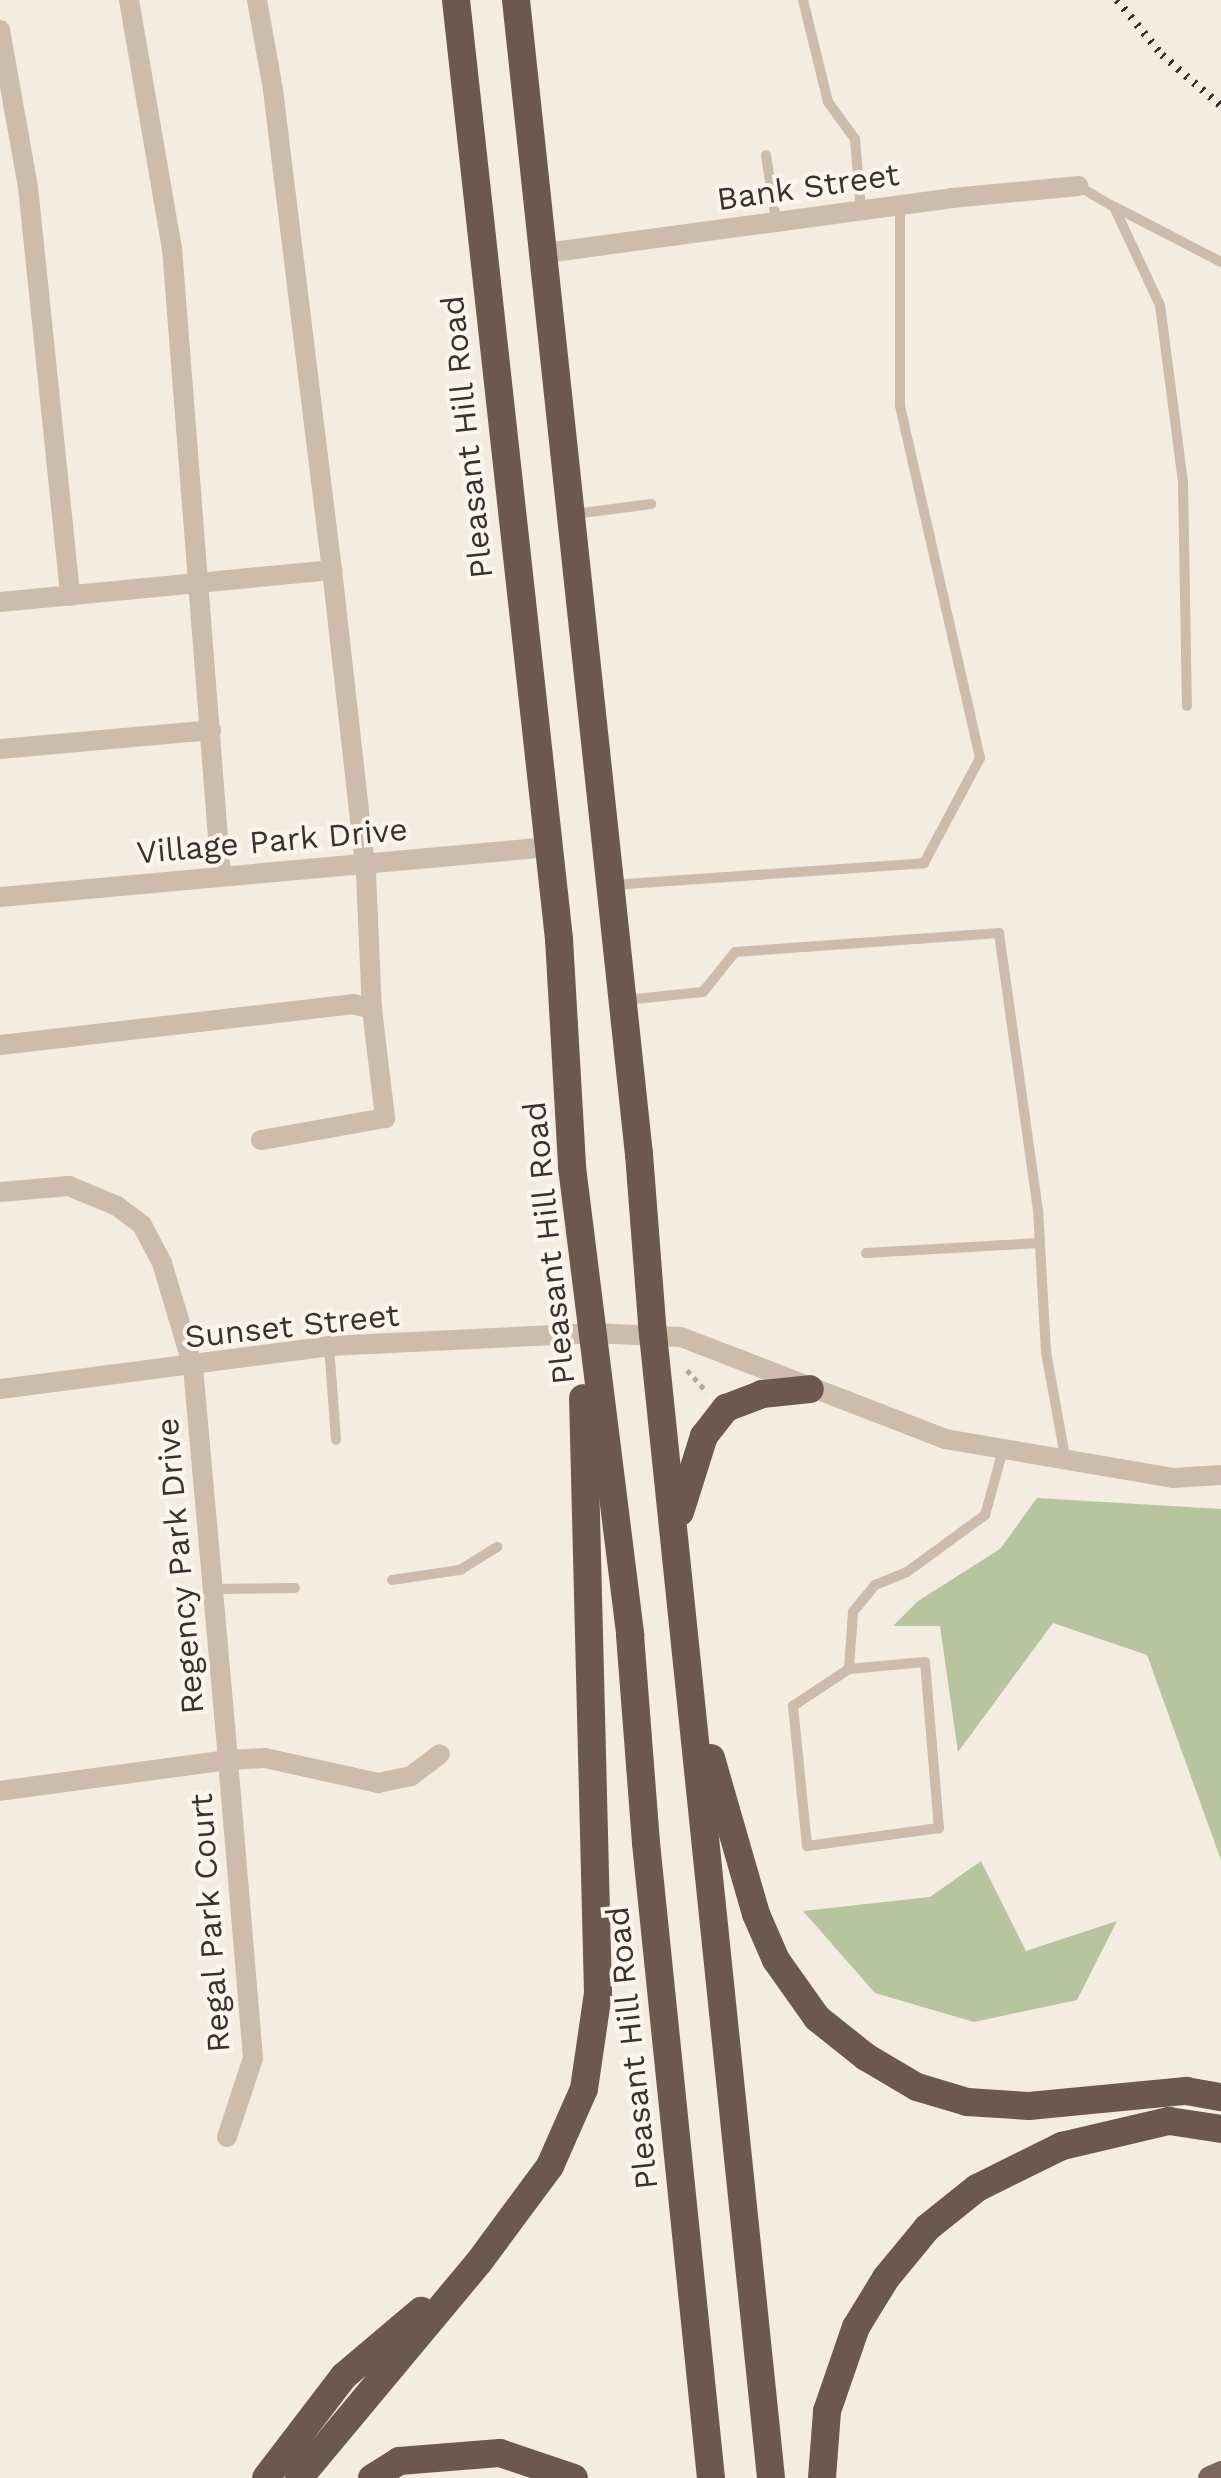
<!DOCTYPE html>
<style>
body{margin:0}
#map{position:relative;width:1221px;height:2478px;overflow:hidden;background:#f4ebe1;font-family:"Work Sans",sans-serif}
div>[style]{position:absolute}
.green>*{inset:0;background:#b8c4a0}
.path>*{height:5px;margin-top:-2.5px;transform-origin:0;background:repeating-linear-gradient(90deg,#b9a596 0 5px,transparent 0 10px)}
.service>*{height:10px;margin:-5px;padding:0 5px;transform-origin:5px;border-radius:5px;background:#cdbbac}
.minor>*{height:20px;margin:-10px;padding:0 10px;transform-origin:10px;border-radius:10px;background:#cdbbac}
.primary>*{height:25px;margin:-12.5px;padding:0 12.5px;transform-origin:12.5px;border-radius:12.5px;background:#7d675c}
.trunk>*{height:28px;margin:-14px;padding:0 14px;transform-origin:14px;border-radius:14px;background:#6c584f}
.rail>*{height:8px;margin-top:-4px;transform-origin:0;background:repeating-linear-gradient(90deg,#3b302b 0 2.5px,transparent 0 10.5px)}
span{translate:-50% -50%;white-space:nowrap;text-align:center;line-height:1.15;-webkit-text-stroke:8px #fbf5ee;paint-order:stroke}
.street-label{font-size:32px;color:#3b302b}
</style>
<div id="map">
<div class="green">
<i style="clip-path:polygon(1037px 1498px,1221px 1509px,1221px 1860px,1147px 1655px,1053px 1623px,958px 1752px,940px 1626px,893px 1626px,918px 1601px,1000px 1549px)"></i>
<i style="clip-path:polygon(981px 1861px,1026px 1951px,1117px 1921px,1077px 2000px,974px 2022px,875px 1993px,803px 1911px,930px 1897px)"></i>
</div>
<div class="path">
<i style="left:687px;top:1370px;width:30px;rotate:48deg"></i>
</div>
<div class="service">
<i style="left:803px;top:0;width:105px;rotate:76.2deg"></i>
<i style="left:828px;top:102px;width:46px;rotate:53.9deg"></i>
<i style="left:855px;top:139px;width:71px;rotate:85.2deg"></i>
<i style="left:766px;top:155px;width:67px;rotate:81.4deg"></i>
<i style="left:1078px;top:186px;width:42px;rotate:30.3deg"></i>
<i style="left:1114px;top:207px;width:108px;rotate:64.9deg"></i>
<i style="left:1160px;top:305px;width:177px;rotate:82.6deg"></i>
<i style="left:1183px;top:481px;width:225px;rotate:89deg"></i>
<i style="left:1115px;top:207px;width:119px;rotate:27.4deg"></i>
<i style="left:574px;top:514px;width:78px;rotate:-7.4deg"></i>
<i style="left:612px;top:885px;width:313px;rotate:-4deg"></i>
<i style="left:924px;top:863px;width:119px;rotate:-61.9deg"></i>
<i style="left:980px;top:758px;width:362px;rotate:-102.8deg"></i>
<i style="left:900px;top:405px;width:200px;rotate:-90deg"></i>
<i style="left:625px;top:1000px;width:78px;rotate:-5.9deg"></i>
<i style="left:703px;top:992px;width:51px;rotate:-51.3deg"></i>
<i style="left:735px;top:952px;width:265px;rotate:-4.1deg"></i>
<i style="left:999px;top:933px;width:279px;rotate:82deg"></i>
<i style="left:1038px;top:1209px;width:143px;rotate:86.8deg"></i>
<i style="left:1046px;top:1352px;width:112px;rotate:79.7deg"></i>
<i style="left:866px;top:1253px;width:174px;rotate:-3.3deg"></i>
<i style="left:329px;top:1346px;width:94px;rotate:85.7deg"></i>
<i style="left:392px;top:1580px;width:69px;rotate:-8.4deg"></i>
<i style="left:460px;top:1570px;width:44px;rotate:-31.9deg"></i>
<i style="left:213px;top:1589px;width:82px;rotate:-0.7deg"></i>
<i style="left:925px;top:1662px;width:167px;rotate:85.2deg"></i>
<i style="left:939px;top:1828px;width:133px;rotate:172.2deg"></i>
<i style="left:807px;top:1846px;width:141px;rotate:-95.7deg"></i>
<i style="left:793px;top:1706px;width:67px;rotate:-33.5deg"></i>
<i style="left:849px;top:1669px;width:76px;rotate:-5.3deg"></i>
<i style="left:849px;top:1669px;width:57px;rotate:-86deg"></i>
<i style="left:853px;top:1612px;width:35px;rotate:-51deg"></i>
<i style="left:875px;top:1585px;width:35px;rotate:-22deg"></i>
<i style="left:907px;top:1572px;width:97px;rotate:-36.2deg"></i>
<i style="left:985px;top:1515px;width:67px;rotate:-74.5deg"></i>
</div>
<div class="minor">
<i style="left:129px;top:0;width:252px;rotate:80.2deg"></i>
<i style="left:172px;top:248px;width:630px;rotate:85.54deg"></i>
<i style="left:257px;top:0;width:91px;rotate:79.9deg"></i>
<i style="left:273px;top:90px;width:484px;rotate:83deg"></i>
<i style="left:332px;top:570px;width:306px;rotate:83.6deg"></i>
<i style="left:366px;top:874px;width:135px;rotate:87.5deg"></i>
<i style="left:372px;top:1009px;width:110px;rotate:83.2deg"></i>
<i style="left:385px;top:1118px;width:126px;rotate:169.9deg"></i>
<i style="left:0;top:30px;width:159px;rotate:79.9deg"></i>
<i style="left:28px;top:187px;width:411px;rotate:84.1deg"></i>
<i style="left:546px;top:253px;width:410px;rotate:-7.7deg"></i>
<i style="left:952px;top:198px;width:127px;rotate:-5.4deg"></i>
<i style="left:0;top:602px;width:334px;rotate:-5.5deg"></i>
<i style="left:0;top:749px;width:212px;rotate:-5.1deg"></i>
<i style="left:0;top:897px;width:551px;rotate:-5.2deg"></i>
<i style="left:0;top:1045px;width:355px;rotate:-6.6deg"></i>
<i style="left:353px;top:1004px;width:20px;rotate:15deg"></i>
<i style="left:0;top:1192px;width:69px;rotate:-5deg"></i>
<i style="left:69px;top:1186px;width:52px;rotate:22.6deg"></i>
<i style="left:117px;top:1206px;width:31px;rotate:37deg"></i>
<i style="left:142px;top:1225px;width:43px;rotate:62.2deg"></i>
<i style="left:162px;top:1263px;width:109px;rotate:73.4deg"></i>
<i style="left:193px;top:1367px;width:395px;rotate:84.9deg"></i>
<i style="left:228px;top:1760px;width:230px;rotate:172.3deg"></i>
<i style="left:0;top:1389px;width:332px;rotate:-7.4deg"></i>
<i style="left:329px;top:1346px;width:263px;rotate:-2.8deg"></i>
<i style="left:592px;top:1333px;width:89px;rotate:2.6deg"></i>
<i style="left:681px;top:1337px;width:283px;rotate:21.1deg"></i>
<i style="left:945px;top:1439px;width:231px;rotate:9.7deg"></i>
<i style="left:1173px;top:1478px;width:48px;rotate:-3.6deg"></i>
<i style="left:227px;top:2137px;width:83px;rotate:-71.8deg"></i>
<i style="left:253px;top:2058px;width:299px;rotate:-94.8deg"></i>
<i style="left:228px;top:1760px;width:37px;rotate:-3deg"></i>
<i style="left:265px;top:1758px;width:116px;rotate:12.5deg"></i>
<i style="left:378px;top:1783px;width:34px;rotate:-12deg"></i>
<i style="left:411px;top:1776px;width:36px;rotate:-37deg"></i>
</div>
<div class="primary">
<i style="left:1210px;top:2478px;width:12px;rotate:-24deg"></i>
</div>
<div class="trunk">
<i style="left:456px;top:0;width:945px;rotate:83.74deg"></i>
<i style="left:559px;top:939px;width:228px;rotate:86.7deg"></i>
<i style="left:572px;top:1167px;width:472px;rotate:82.9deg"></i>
<i style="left:630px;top:1635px;width:209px;rotate:85.6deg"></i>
<i style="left:646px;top:1843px;width:638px;rotate:84.16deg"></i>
<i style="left:516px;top:0;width:1161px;rotate:83.92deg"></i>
<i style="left:639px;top:1154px;width:181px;rotate:85.6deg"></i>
<i style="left:653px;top:1334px;width:1150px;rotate:84.11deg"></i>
<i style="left:680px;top:1512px;width:80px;rotate:-72.5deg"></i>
<i style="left:704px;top:1436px;width:36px;rotate:-52deg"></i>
<i style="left:726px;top:1408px;width:39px;rotate:-21deg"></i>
<i style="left:762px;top:1394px;width:48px;rotate:-5.9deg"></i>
<i style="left:711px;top:1758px;width:162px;rotate:73.9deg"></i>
<i style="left:756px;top:1914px;width:50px;rotate:66.5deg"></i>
<i style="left:776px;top:1960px;width:71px;rotate:54.7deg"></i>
<i style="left:817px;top:2018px;width:63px;rotate:38.5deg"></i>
<i style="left:866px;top:2057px;width:59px;rotate:30.5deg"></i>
<i style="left:917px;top:2087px;width:52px;rotate:16.7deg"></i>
<i style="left:967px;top:2102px;width:62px;rotate:3.7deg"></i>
<i style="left:1029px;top:2106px;width:158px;rotate:-5.5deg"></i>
<i style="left:1186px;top:2091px;width:36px;rotate:10deg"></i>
<i style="left:266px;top:2478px;width:128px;rotate:-52.6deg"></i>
<i style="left:344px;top:2376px;width:101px;rotate:-40.2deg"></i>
<i style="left:299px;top:2478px;width:281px;rotate:-50.2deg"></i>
<i style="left:479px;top:2262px;width:119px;rotate:-53.5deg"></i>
<i style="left:550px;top:2166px;width:84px;rotate:-66.2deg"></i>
<i style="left:584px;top:2089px;width:97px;rotate:-81.7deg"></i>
<i style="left:598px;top:1993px;width:595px;rotate:-91.44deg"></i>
<i style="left:372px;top:2478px;width:32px;rotate:-32deg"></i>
<i style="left:399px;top:2461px;width:101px;rotate:-4.5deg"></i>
<i style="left:500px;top:2453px;width:78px;rotate:18.7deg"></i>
<i style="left:822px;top:2478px;width:67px;rotate:-85.7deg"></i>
<i style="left:827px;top:2411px;width:89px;rotate:-71deg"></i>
<i style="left:856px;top:2327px;width:57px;rotate:-58.5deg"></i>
<i style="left:886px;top:2278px;width:65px;rotate:-50.6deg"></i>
<i style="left:927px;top:2228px;width:64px;rotate:-38.7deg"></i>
<i style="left:977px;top:2188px;width:95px;rotate:-26.3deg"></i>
<i style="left:1062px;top:2146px;width:110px;rotate:-13.2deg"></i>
<i style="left:1169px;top:2121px;width:53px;rotate:8.7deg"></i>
</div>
<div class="rail">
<i style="left:1117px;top:0;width:71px;rotate:50.7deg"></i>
<i style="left:1162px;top:55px;width:78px;rotate:40.8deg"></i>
</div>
<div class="street-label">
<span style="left:808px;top:187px;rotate:-8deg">Bank Street</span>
<span style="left:467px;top:437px;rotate:-96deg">Pleasant Hill Road</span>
<span style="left:272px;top:841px;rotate:-5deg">Village Park Drive</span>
<span style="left:549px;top:1243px;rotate:-96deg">Pleasant Hill Road</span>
<span style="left:292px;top:1326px;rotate:-6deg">Sunset Street</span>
<span style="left:180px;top:1566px;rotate:-95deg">Regency Park Drive</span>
<span style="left:210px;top:1923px;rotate:-94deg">Regal Park Court</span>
<span style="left:632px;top:2048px;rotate:-96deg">Pleasant Hill Road</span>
</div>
</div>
